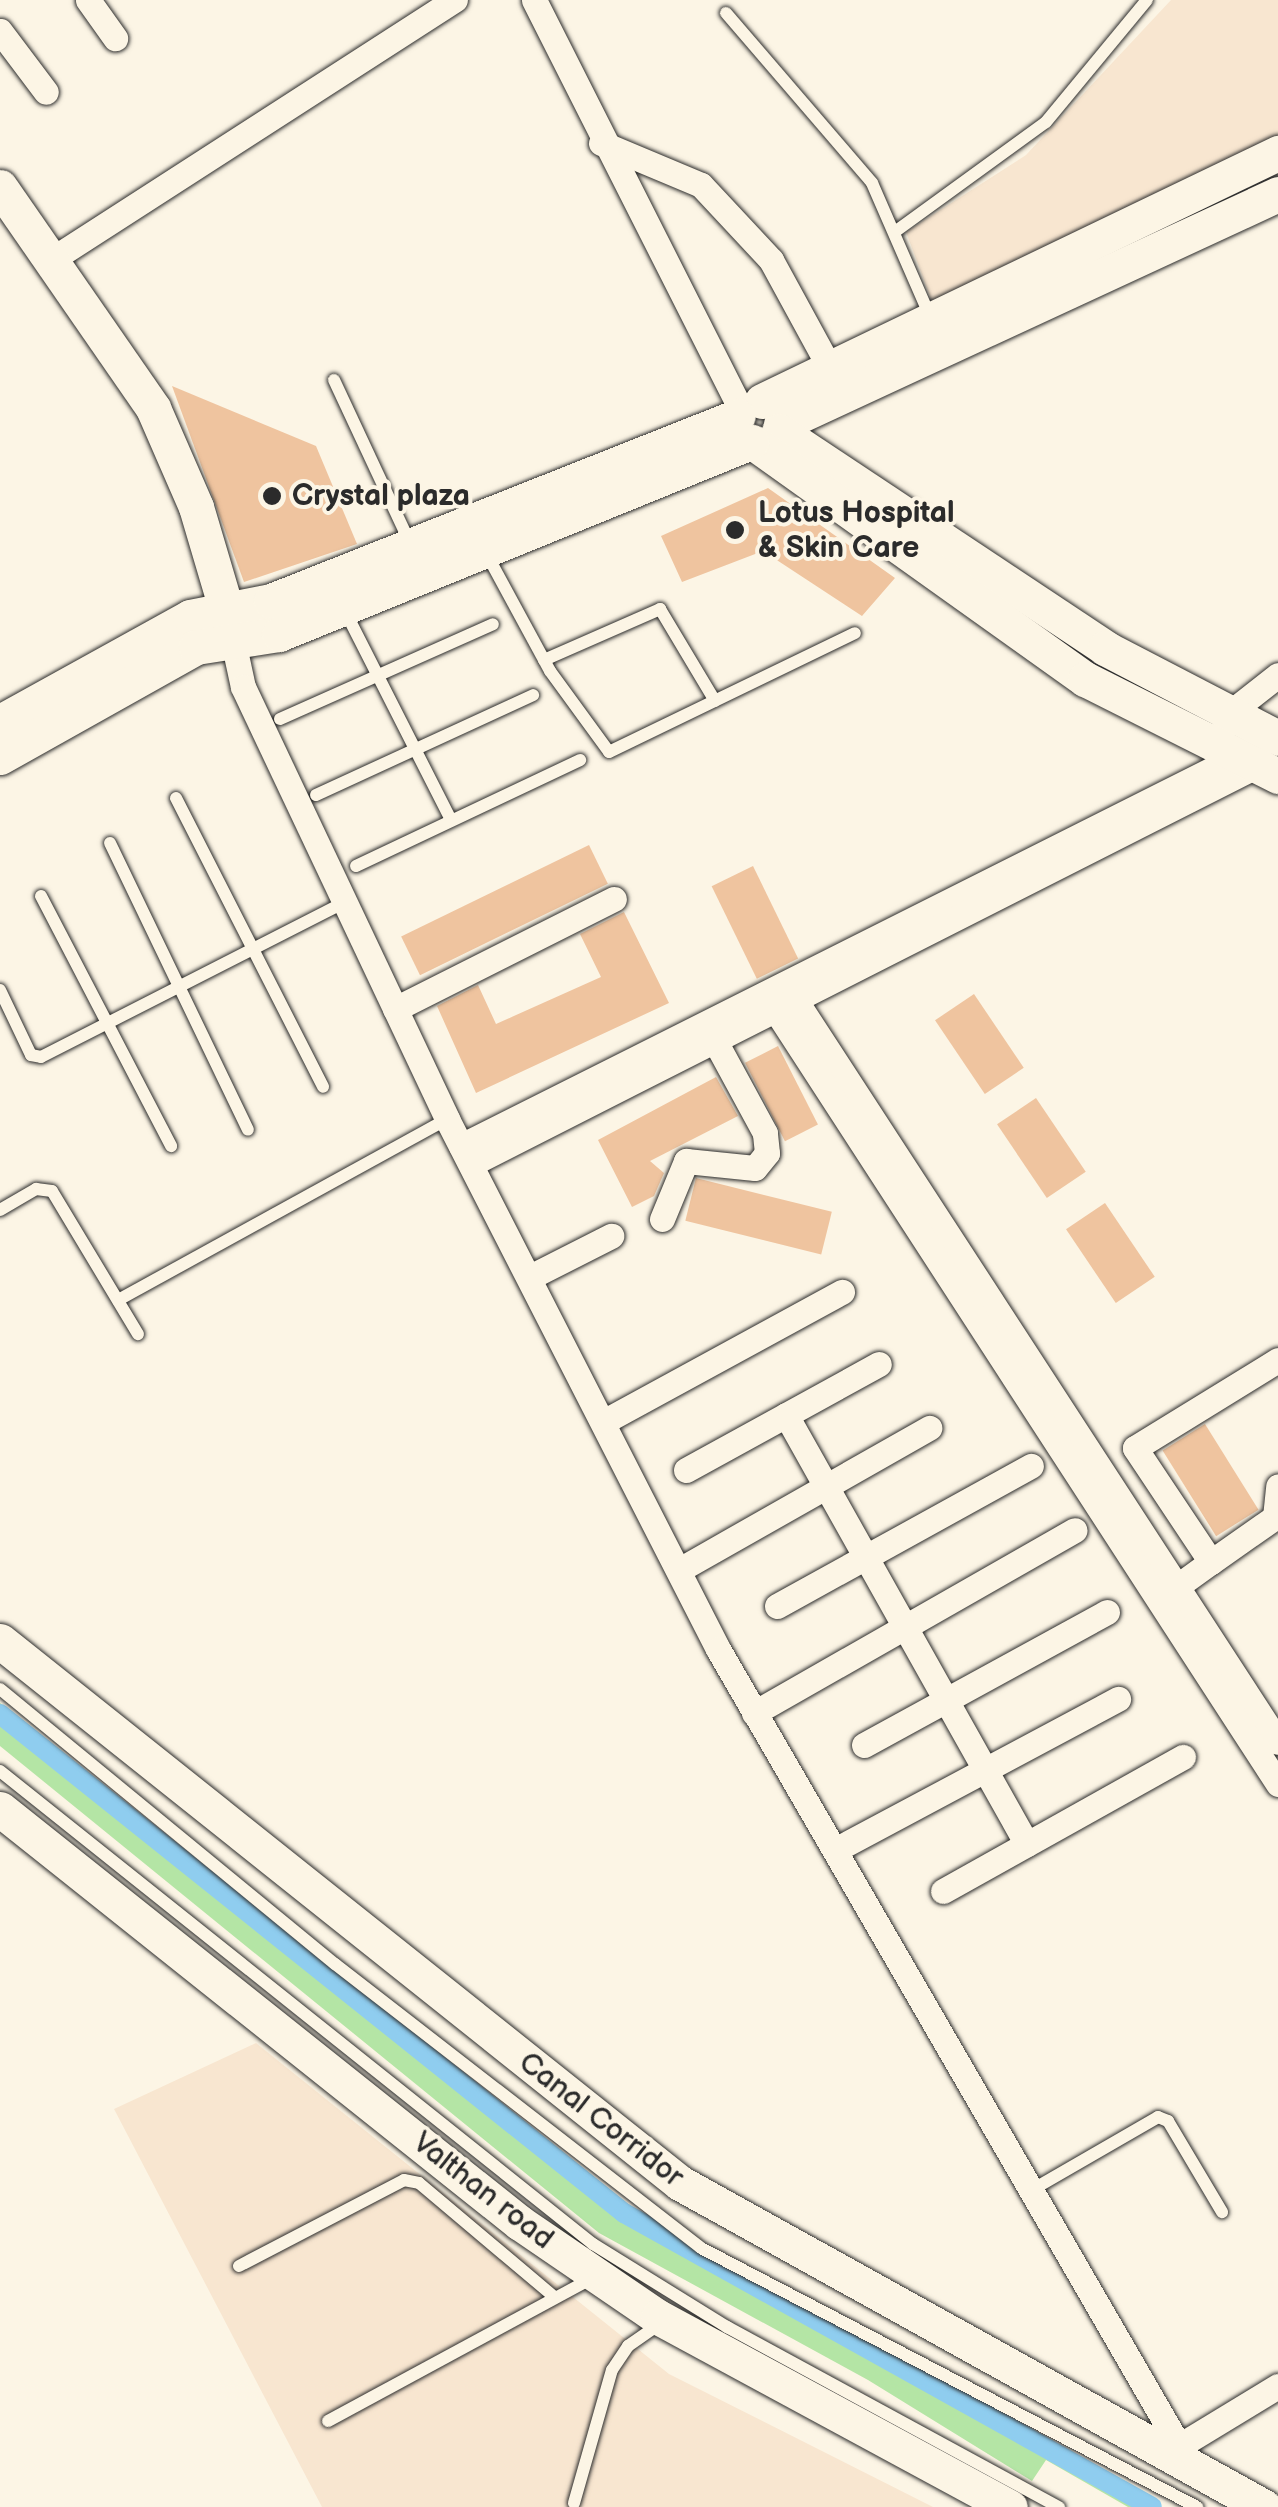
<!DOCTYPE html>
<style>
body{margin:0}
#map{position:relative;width:1278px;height:2507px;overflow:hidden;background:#fcf5e5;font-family:"Balsamiq Sans",sans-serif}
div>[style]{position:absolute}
.built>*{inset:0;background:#f8e6d0}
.green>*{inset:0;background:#b4e5a5}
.canal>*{height:20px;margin:-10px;padding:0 10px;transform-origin:10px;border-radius:10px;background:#8fcdef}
.building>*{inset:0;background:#efc49f;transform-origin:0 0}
.roads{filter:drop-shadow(0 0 2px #2b2b2b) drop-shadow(0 0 2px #2b2b2b)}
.lane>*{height:12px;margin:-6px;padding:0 6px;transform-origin:6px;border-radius:6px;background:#fcf5e5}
.street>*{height:25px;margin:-12.5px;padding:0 12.5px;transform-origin:12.5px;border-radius:12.5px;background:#fcf5e5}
.secondary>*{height:35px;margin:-17.5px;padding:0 17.5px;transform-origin:17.5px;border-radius:17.5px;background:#fcf5e5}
.dots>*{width:28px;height:28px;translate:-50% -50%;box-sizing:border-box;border:5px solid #fcf5e5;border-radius:50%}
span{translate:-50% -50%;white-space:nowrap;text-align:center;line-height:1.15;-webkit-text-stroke:8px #fcf5e5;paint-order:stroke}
.poi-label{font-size:30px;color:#2b2b2b;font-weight:700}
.left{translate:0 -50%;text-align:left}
.street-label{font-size:30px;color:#2b2b2b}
</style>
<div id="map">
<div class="built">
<i style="clip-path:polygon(1171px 0,1278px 0,1278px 140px,934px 307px,906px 232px,1026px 155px)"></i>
<i style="clip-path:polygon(256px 2043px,669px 2374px,933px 2507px,322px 2507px,114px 2109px)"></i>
</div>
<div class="green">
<i style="clip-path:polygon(0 1703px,621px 2219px,1159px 2507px,1128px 2507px,1046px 2460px,1032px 2481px,868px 2380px,599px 2233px,0 1746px)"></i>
</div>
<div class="canal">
<i style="left:0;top:1714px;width:799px;rotate:38.65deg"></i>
<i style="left:624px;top:2213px;width:604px;rotate:29.11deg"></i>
</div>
<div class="building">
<i style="clip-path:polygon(172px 386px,316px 446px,357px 544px,244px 582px)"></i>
<i style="clip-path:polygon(768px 488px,895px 578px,862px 616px,763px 551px,682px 582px,661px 536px)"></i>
<i style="left:589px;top:845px;width:43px;height:209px;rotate:64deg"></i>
<i style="left:753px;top:866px;width:103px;height:46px;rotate:64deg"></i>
<i style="clip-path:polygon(624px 912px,669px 1003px,476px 1093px,437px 1006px,478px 985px,496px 1024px,601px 977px,580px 934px)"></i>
<i style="left:974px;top:994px;width:89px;height:47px;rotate:56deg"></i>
<i style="left:778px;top:1046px;width:88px;height:37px;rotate:63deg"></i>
<i style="clip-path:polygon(716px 1077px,738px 1116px,650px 1161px,664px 1173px,654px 1196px,632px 1207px,598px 1140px)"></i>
<i style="left:1036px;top:1098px;width:89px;height:47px;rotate:56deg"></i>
<i style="left:696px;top:1178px;width:140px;height:44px;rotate:14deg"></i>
<i style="left:1105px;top:1203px;width:89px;height:47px;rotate:56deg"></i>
<i style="left:1205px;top:1424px;width:101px;height:50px;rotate:58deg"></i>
</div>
<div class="roads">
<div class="lane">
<i style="left:726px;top:13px;width:224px;rotate:49.3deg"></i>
<i style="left:872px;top:183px;width:148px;rotate:66.5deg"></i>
<i style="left:896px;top:231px;width:185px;rotate:-36deg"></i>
<i style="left:1046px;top:122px;width:158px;rotate:-50.4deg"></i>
<i style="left:334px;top:380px;width:178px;rotate:65deg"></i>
<i style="left:486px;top:553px;width:134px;rotate:61.5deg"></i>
<i style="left:550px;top:671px;width:100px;rotate:53.9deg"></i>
<i style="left:609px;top:752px;width:273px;rotate:-25.8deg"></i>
<i style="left:344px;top:609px;width:237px;rotate:63.1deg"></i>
<i style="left:544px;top:660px;width:127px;rotate:-23.7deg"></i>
<i style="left:660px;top:609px;width:107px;rotate:59.1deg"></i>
<i style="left:280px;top:719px;width:233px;rotate:-24deg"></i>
<i style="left:316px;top:795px;width:239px;rotate:-24.7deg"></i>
<i style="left:176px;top:798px;width:324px;rotate:63deg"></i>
<i style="left:110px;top:843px;width:318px;rotate:64.3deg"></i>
<i style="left:356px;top:866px;width:248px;rotate:-25.3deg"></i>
<i style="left:41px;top:896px;width:282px;rotate:62.5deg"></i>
<i style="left:0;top:990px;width:72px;rotate:64.5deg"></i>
<i style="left:31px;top:1055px;width:10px;rotate:11deg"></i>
<i style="left:41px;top:1057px;width:341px;rotate:-27deg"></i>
<i style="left:0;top:1210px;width:42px;rotate:-30.3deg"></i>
<i style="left:36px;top:1189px;width:16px;rotate:7deg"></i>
<i style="left:52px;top:1191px;width:167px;rotate:59deg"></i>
<i style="left:118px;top:1300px;width:376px;rotate:-28.8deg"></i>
<i style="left:0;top:1689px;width:433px;rotate:39.4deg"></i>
<i style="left:335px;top:1964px;width:463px;rotate:37.8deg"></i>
<i style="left:701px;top:2248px;width:560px;rotate:27.57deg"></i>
<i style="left:0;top:1771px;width:759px;rotate:38.58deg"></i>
<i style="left:593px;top:2244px;width:158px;rotate:31.8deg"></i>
<i style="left:727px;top:2327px;width:378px;rotate:28.5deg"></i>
<i style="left:1030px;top:2191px;width:148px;rotate:-30deg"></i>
<i style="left:1158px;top:2117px;width:11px;rotate:22deg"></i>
<i style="left:1168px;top:2121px;width:106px;rotate:59.3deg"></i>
<i style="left:239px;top:2266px;width:186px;rotate:-27.5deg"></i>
<i style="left:404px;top:2180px;width:15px;rotate:11deg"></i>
<i style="left:419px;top:2183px;width:175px;rotate:40.1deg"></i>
<i style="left:328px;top:2421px;width:302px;rotate:-28.4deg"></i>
<i style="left:574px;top:2503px;width:138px;rotate:-74.1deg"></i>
<i style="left:612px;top:2370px;width:29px;rotate:-56deg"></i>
<i style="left:628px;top:2346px;width:40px;rotate:-34.9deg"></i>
</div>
<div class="street">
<i style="left:88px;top:0;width:47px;rotate:54.6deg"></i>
<i style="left:534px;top:0;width:459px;rotate:63.2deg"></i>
<i style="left:0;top:31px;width:76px;rotate:53deg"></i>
<i style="left:601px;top:143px;width:108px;rotate:22.8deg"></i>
<i style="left:701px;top:185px;width:103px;rotate:47deg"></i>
<i style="left:771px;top:260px;width:123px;rotate:61.4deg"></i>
<i style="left:54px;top:258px;width:477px;rotate:-32.8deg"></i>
<i style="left:230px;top:627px;width:61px;rotate:77.8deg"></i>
<i style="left:243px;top:687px;width:478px;rotate:64.7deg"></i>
<i style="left:447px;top:1119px;width:595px;rotate:62.92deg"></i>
<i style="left:718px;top:1649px;width:921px;rotate:59.95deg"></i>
<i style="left:1225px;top:725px;width:10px;rotate:-79deg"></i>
<i style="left:1227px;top:715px;width:65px;rotate:-38.1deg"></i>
<i style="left:785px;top:984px;width:904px;rotate:56.96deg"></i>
<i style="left:765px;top:994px;width:942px;rotate:57deg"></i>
<i style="left:395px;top:1009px;width:245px;rotate:-26.7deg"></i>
<i style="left:461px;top:1146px;width:867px;rotate:-26.65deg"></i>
<i style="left:471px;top:1164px;width:880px;rotate:-26.89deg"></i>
<i style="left:662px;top:1219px;width:63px;rotate:-67.5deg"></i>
<i style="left:686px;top:1161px;width:69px;rotate:5.8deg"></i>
<i style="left:755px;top:1168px;width:19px;rotate:-51deg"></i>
<i style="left:767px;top:1153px;width:20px;rotate:-96deg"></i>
<i style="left:765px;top:1133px;width:105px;rotate:-118.5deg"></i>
<i style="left:532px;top:1276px;width:89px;rotate:-26.9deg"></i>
<i style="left:786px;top:1415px;width:492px;rotate:60.7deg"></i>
<i style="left:605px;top:1421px;width:270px;rotate:-28.6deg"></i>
<i style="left:686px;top:1470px;width:220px;rotate:-28.8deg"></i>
<i style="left:1211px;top:1562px;width:78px;rotate:-35.1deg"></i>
<i style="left:1275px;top:1517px;width:31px;rotate:-84deg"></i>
<i style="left:679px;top:1570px;width:288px;rotate:-29.6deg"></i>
<i style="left:1179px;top:1585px;width:39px;rotate:-36deg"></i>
<i style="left:1211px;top:1562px;width:137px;rotate:-123.7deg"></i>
<i style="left:1135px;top:1448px;width:168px;rotate:-31.6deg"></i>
<i style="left:777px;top:1606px;width:290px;rotate:-28.9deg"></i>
<i style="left:754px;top:1713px;width:369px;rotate:-29.7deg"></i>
<i style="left:864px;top:1745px;width:277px;rotate:-28.7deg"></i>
<i style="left:835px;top:1850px;width:321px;rotate:-28.1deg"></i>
<i style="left:943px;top:1891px;width:275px;rotate:-29.2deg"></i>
<i style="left:1166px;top:2454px;width:131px;rotate:-31.3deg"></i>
</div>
<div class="secondary">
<i style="left:0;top:187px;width:269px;rotate:55.3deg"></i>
<i style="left:153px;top:408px;width:108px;rotate:66.5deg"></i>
<i style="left:196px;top:507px;width:105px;rotate:73.5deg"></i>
<i style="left:762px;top:401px;width:573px;rotate:-25.67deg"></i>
<i style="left:781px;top:424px;width:548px;rotate:-24.83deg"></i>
<i style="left:779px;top:431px;width:392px;rotate:33.6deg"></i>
<i style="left:1105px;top:648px;width:195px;rotate:27.5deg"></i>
<i style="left:754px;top:443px;width:407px;rotate:35.5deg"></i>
<i style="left:1085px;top:679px;width:216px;rotate:26.7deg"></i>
<i style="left:0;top:722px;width:217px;rotate:-28.9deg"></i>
<i style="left:190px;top:617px;width:83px;rotate:-11.2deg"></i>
<i style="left:271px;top:601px;width:502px;rotate:-21.61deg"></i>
<i style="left:0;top:757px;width:225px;rotate:-29.3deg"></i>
<i style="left:196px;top:647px;width:84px;rotate:-8.9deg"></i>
<i style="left:279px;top:634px;width:510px;rotate:-22.14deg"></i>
<i style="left:0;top:1641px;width:870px;rotate:38.56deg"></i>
<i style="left:680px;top:2183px;width:668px;rotate:29.02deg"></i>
<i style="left:0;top:1809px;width:665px;rotate:38.53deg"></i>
<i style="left:520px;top:2223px;width:167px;rotate:34.3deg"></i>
<i style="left:658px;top:2317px;width:400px;rotate:28.4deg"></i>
</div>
</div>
<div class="dots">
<i style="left:272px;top:496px;background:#2b2b2b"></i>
<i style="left:735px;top:530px;background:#2b2b2b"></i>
</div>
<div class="poi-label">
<span class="left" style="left:292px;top:496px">Crystal plaza</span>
<span class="left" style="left:758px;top:530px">Lotus Hospital<br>&amp; Skin Care</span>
</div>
<div class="street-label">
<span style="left:601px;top:2120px;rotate:38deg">Canal Corridor</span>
<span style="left:483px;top:2191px;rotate:38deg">Valthan road</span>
</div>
</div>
